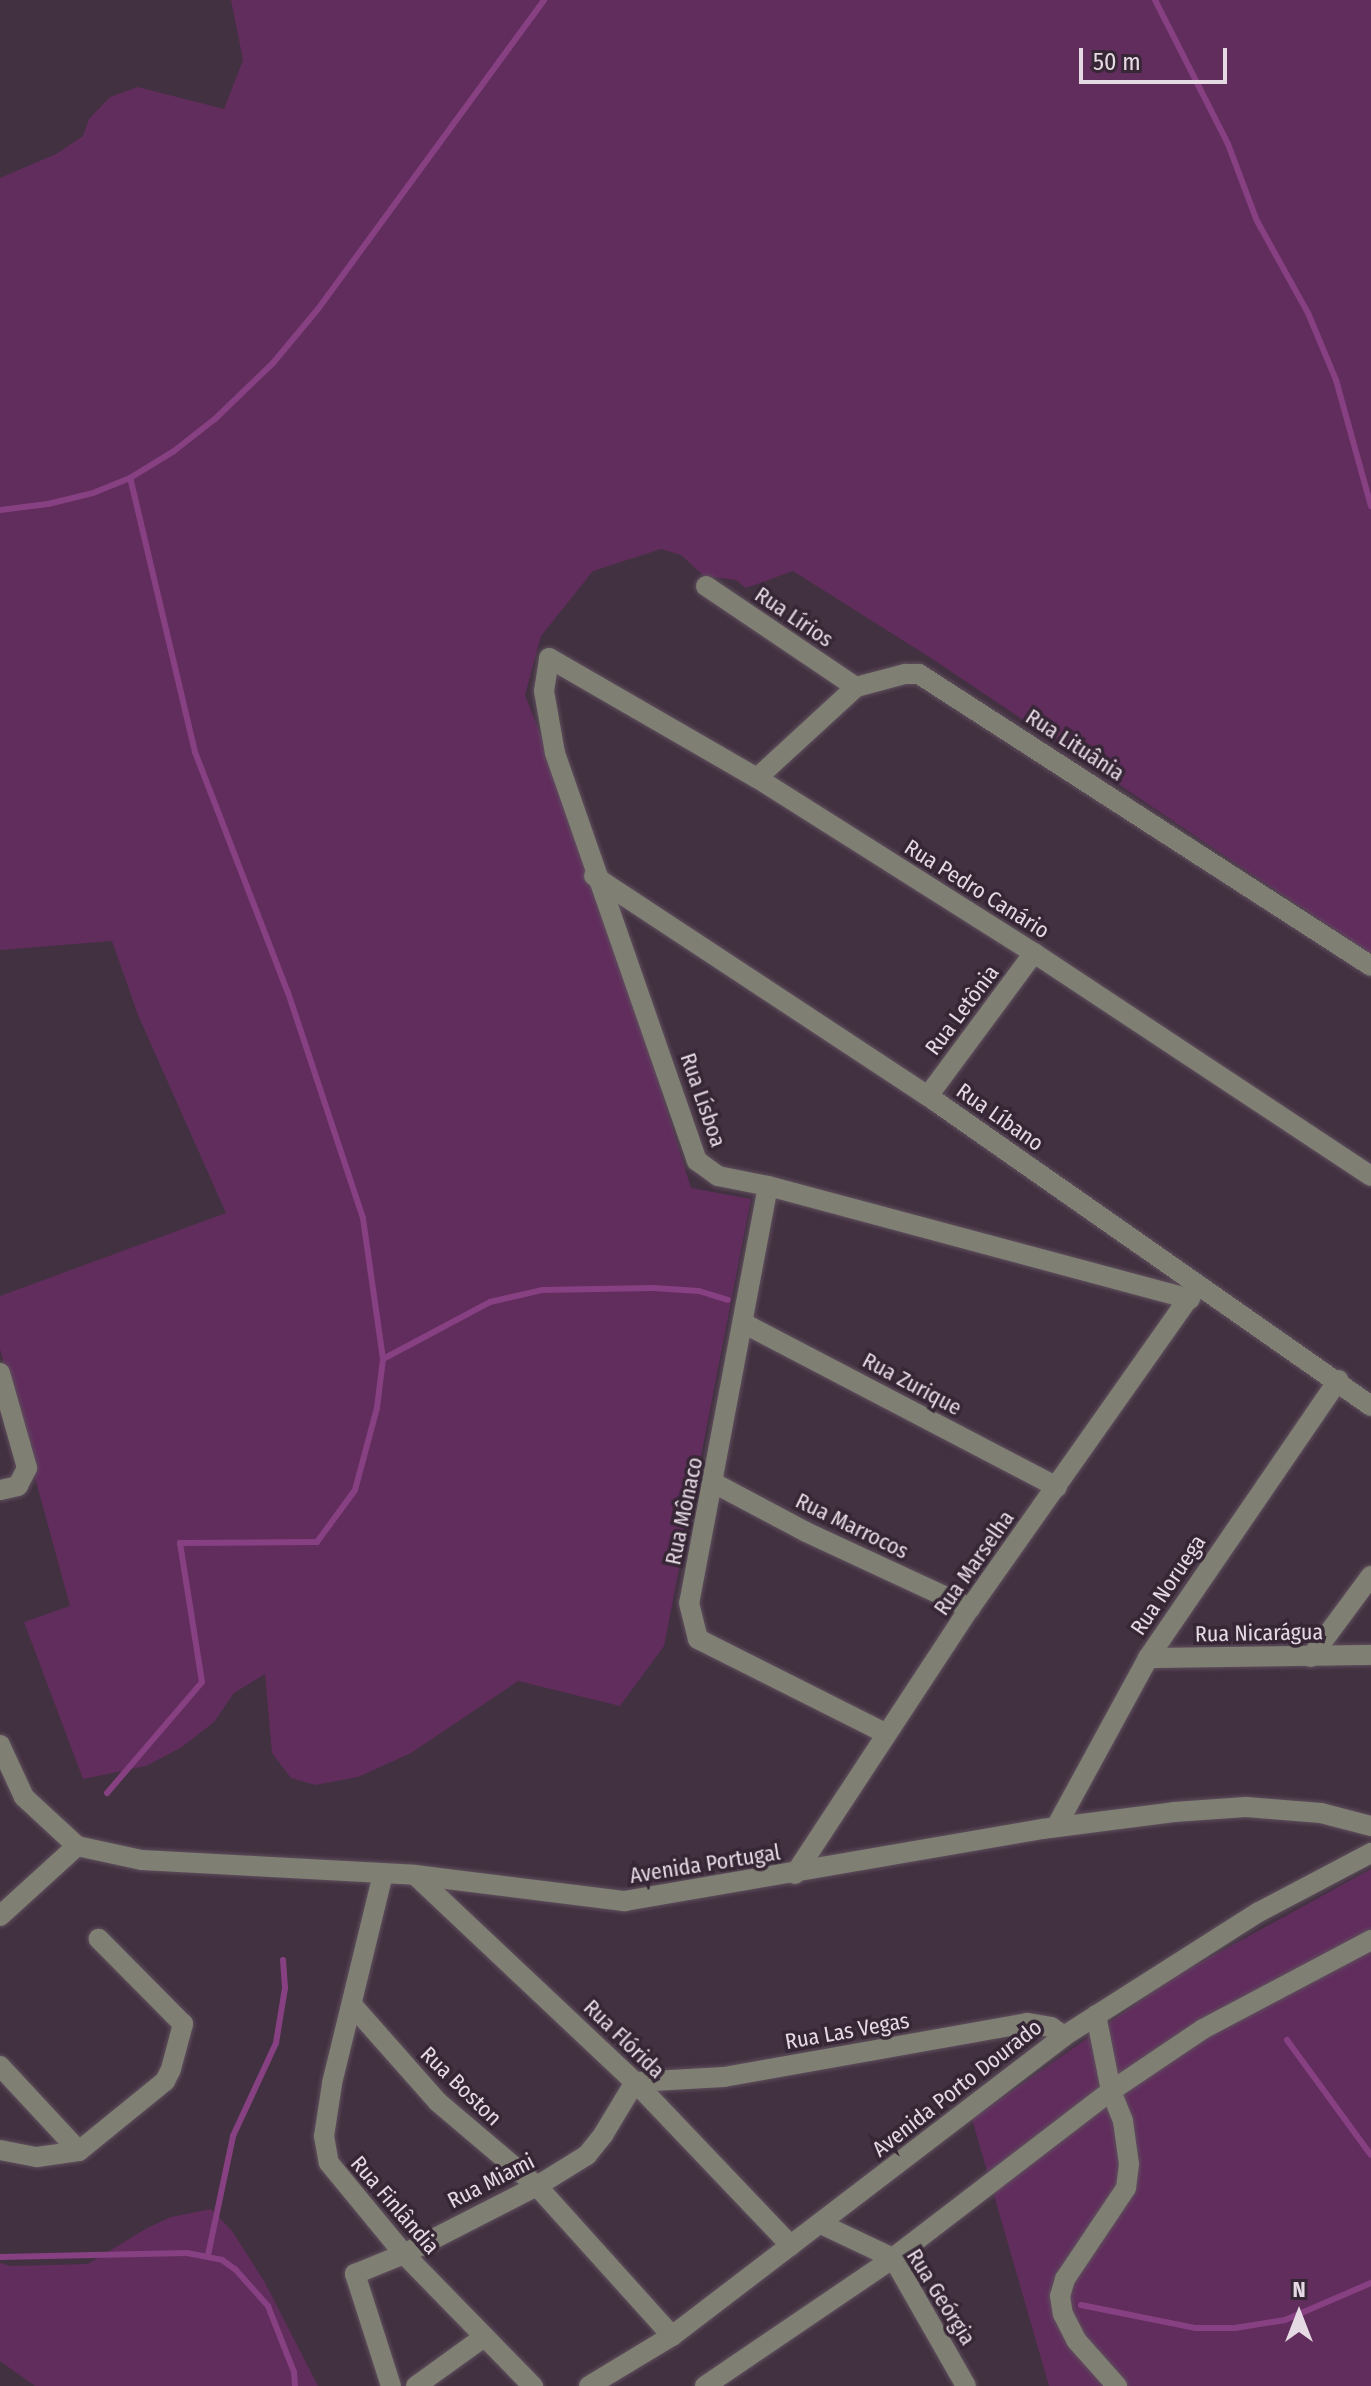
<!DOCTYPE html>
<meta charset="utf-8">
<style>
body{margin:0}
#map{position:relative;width:1371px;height:2386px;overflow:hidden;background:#423140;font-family:"Fira Sans Condensed",sans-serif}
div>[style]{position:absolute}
.green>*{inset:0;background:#612d5d}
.stream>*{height:6px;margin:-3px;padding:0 3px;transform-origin:3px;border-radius:3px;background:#874082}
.roads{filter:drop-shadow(0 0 2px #5f4f5d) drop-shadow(0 0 2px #5f4f5d)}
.minor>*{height:20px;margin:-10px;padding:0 10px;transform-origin:10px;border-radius:10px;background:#7f7f74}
span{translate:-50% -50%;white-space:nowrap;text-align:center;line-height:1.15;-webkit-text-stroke:7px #372736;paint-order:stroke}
.street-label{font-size:22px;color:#e5dae3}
.north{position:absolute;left:1259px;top:2274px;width:80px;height:80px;-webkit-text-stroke:6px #372736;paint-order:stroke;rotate:0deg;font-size:22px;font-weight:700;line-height:32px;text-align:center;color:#e5dae3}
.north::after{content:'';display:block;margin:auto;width:28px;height:36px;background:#e5dae3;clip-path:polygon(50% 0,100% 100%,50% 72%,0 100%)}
.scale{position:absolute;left:1079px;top:48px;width:148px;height:36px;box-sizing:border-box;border:4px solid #e5dae3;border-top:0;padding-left:10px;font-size:24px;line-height:28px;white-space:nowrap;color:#e5dae3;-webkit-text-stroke:6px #372736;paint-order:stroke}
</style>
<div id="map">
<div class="green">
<i style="clip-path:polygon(231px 0,1371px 0,1371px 954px,934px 660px,793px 571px,746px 588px,736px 580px,704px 576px,681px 555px,661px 549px,593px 571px,541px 636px,525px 695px,585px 847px,691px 1188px,751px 1199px,664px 1646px,620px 1706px,518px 1681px,411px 1753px,358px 1777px,315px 1785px,291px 1778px,272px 1753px,265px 1674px,234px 1693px,214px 1722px,182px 1747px,146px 1766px,83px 1779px,24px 1622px,70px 1606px,0 1349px,0 1296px,226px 1213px,138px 1015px,112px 941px,0 950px,0 178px,56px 154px,83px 136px,89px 119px,110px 97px,138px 87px,224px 109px,243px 60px)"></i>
<i style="clip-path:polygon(1371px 1869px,1371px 2386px,1049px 2386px,972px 2119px,1176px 1976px)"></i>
<i style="clip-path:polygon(211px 2209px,232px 2231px,264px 2281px,318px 2386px,35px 2386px,0 2361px,0 2263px,11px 2266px,88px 2264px,147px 2228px,171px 2217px)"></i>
</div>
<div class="stream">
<i style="left:1155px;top:0;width:161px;rotate:63.1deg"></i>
<i style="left:1228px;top:144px;width:82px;rotate:69.4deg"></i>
<i style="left:1257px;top:221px;width:105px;rotate:61deg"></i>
<i style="left:1308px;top:313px;width:73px;rotate:67.3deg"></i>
<i style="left:1336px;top:380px;width:131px;rotate:74.5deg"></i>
<i style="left:0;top:510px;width:48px;rotate:-7.1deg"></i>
<i style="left:48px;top:504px;width:46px;rotate:-13.7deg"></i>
<i style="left:93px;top:493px;width:40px;rotate:-22deg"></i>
<i style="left:130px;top:478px;width:52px;rotate:-31.5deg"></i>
<i style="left:174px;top:451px;width:52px;rotate:-38deg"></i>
<i style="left:215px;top:419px;width:81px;rotate:-44deg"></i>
<i style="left:273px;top:363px;width:70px;rotate:-50.2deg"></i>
<i style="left:318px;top:309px;width:383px;rotate:-53.8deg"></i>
<i style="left:383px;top:1359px;width:121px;rotate:-28deg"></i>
<i style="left:490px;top:1302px;width:53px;rotate:-13deg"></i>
<i style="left:542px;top:1290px;width:111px;rotate:-1deg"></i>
<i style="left:653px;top:1288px;width:46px;rotate:3.7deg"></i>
<i style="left:699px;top:1291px;width:30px;rotate:17deg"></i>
<i style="left:107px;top:1793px;width:146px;rotate:-49.4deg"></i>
<i style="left:202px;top:1682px;width:141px;rotate:-99deg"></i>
<i style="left:180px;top:1543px;width:137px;rotate:-0.4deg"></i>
<i style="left:317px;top:1542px;width:64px;rotate:-53.8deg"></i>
<i style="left:355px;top:1490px;width:85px;rotate:-75deg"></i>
<i style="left:377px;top:1408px;width:49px;rotate:-83deg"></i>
<i style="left:383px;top:1359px;width:142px;rotate:-98.1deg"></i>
<i style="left:363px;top:1218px;width:237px;rotate:-108.4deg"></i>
<i style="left:288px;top:993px;width:258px;rotate:-111.1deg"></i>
<i style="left:195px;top:752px;width:282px;rotate:-103.3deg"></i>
<i style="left:1287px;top:2040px;width:142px;rotate:53.9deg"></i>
<i style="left:208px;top:2255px;width:122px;rotate:-78.1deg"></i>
<i style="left:233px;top:2136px;width:102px;rotate:-65.2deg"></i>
<i style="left:276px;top:2043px;width:56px;rotate:-80.7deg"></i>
<i style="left:285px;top:1988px;width:28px;rotate:-94deg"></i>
<i style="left:0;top:2257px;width:187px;rotate:-1.2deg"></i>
<i style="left:187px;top:2253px;width:36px;rotate:11deg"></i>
<i style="left:222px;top:2260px;width:16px;rotate:35deg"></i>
<i style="left:235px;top:2269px;width:50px;rotate:48.3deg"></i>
<i style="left:268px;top:2306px;width:71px;rotate:68.5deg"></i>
<i style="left:294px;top:2372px;width:14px;rotate:86deg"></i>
<i style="left:1081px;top:2305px;width:116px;rotate:11.4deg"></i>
<i style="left:1195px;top:2328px;width:40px"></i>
<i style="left:1235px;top:2328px;width:51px;rotate:-9.1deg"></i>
<i style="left:1285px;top:2320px;width:94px;rotate:-23.3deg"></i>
</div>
<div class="roads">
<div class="minor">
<i style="left:706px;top:586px;width:181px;rotate:34deg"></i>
<i style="left:757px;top:778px;width:134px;rotate:-42.6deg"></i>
<i style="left:856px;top:687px;width:51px;rotate:-14.9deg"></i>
<i style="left:905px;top:674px;width:14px"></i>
<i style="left:919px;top:674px;width:538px;rotate:32.86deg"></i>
<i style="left:594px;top:876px;width:400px;rotate:33.4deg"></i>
<i style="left:928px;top:1096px;width:541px;rotate:34.98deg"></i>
<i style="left:928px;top:1096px;width:178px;rotate:-53.5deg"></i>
<i style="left:768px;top:1186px;width:424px;rotate:100.7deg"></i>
<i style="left:689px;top:1603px;width:37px;rotate:76deg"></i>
<i style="left:698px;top:1639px;width:209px;rotate:26.7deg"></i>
<i style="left:1190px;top:1299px;width:437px;rotate:-165deg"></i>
<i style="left:768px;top:1186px;width:51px;rotate:-168.7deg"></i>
<i style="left:718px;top:1176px;width:26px;rotate:-144deg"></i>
<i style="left:697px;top:1161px;width:432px;rotate:-109.2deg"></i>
<i style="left:555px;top:753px;width:63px;rotate:-100.1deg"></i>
<i style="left:544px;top:691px;width:33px;rotate:-81deg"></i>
<i style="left:549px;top:658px;width:240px;rotate:30deg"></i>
<i style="left:757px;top:778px;width:328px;rotate:32.3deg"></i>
<i style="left:1034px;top:953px;width:404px;rotate:33.5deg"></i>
<i style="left:745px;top:1324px;width:352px;rotate:27.6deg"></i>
<i style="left:0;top:1373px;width:99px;rotate:74.1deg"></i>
<i style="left:27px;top:1468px;width:20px;rotate:117deg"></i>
<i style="left:18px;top:1486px;width:18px;rotate:167deg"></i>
<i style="left:714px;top:1483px;width:104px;rotate:28deg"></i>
<i style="left:806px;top:1532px;width:181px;rotate:24.9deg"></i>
<i style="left:1311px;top:1657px;width:101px;rotate:-53.5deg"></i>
<i style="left:1148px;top:1658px;width:223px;rotate:-0.8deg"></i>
<i style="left:0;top:1745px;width:57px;rotate:65.2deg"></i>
<i style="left:24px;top:1797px;width:72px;rotate:42.8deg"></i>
<i style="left:77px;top:1846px;width:66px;rotate:12.2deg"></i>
<i style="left:142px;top:1860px;width:273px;rotate:3.1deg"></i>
<i style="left:415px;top:1875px;width:212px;rotate:7.1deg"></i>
<i style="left:625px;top:1901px;width:423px;rotate:-9.8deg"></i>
<i style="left:1042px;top:1829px;width:133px;rotate:-7.3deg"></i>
<i style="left:1174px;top:1812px;width:72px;rotate:-4deg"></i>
<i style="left:1246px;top:1807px;width:75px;rotate:4.6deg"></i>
<i style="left:1321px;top:1813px;width:52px;rotate:14.6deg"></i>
<i style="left:1056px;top:1827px;width:192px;rotate:-61.4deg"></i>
<i style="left:1148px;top:1658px;width:337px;rotate:-55.6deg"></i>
<i style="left:383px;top:1874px;width:216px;rotate:103.7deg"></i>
<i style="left:332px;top:2084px;width:53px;rotate:98.7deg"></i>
<i style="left:324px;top:2136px;width:27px;rotate:80deg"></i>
<i style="left:329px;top:2163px;width:118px;rotate:50.5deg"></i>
<i style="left:404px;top:2254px;width:185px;rotate:45.7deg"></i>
<i style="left:795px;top:1874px;width:318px;rotate:-56.7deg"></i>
<i style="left:970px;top:1608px;width:389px;rotate:-54.8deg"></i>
<i style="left:415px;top:1875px;width:302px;rotate:43.3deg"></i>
<i style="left:635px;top:2082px;width:226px;rotate:46.4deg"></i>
<i style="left:0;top:1916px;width:104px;rotate:-42.3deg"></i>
<i style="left:353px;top:2006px;width:128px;rotate:48.5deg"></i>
<i style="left:438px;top:2102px;width:130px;rotate:40.3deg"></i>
<i style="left:537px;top:2186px;width:202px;rotate:48deg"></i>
<i style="left:1096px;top:2015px;width:77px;rotate:78.8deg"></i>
<i style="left:1111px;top:2091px;width:32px;rotate:68deg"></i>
<i style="left:1123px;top:2121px;width:43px;rotate:82.1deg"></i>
<i style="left:1129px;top:2164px;width:24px;rotate:97deg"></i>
<i style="left:1126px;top:2188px;width:110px;rotate:123.8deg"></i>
<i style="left:1065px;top:2279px;width:18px;rotate:106deg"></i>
<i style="left:1060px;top:2296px;width:18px;rotate:81deg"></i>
<i style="left:1063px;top:2314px;width:29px;rotate:63deg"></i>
<i style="left:1076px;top:2340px;width:62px;rotate:48.3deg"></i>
<i style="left:0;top:2066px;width:116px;rotate:47.1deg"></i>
<i style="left:0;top:2150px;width:38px;rotate:11deg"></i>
<i style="left:37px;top:2157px;width:42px;rotate:-8.1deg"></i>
<i style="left:79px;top:2151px;width:111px;rotate:-39.1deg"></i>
<i style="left:165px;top:2081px;width:13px;rotate:-63deg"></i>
<i style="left:171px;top:2069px;width:47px;rotate:-75.1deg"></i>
<i style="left:183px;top:2024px;width:120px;rotate:-134.7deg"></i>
<i style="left:821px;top:2224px;width:80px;rotate:25.3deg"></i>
<i style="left:893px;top:2258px;width:147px;rotate:60.3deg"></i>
<i style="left:391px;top:2386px;width:118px;rotate:-107.8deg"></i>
<i style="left:355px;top:2274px;width:53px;rotate:-22.2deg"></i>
<i style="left:404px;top:2254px;width:149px;rotate:-27.1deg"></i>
<i style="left:537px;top:2186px;width:59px;rotate:-31.8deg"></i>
<i style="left:587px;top:2155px;width:26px;rotate:-51deg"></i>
<i style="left:603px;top:2135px;width:62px;rotate:-58.9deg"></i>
<i style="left:635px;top:2082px;width:89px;rotate:-3.2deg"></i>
<i style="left:724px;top:2077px;width:308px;rotate:-10.1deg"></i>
<i style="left:1027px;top:2023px;width:24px;rotate:9deg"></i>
<i style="left:1051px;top:2027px;width:16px;rotate:35deg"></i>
<i style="left:416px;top:2386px;width:84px;rotate:-35.8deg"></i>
<i style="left:589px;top:2386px;width:97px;rotate:-31.1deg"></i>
<i style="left:672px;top:2336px;width:494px;rotate:-37.4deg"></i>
<i style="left:1064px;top:2036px;width:231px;rotate:-32.5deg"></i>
<i style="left:1259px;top:1912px;width:127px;rotate:-27.8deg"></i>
<i style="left:705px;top:2386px;width:227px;rotate:-34.2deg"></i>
<i style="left:893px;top:2258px;width:275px;rotate:-37.5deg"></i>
<i style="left:1111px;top:2091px;width:111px;rotate:-34deg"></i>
<i style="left:1203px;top:2029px;width:190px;rotate:-27.9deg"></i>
</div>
</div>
<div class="street-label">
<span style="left:794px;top:617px;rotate:34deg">Rua Lírios</span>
<span style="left:1075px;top:745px;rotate:33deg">Rua Lituânia</span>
<span style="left:977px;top:889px;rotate:32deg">Rua Pedro Canário</span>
<span style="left:962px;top:1010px;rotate:-53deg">Rua Letônia</span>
<span style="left:703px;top:1100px;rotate:71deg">Rua Lísboa</span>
<span style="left:1000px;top:1117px;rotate:35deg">Rua Líbano</span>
<span style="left:912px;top:1384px;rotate:28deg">Rua Zurique</span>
<span style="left:684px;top:1511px;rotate:-78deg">Rua Mônaco</span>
<span style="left:852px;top:1526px;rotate:26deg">Rua Marrocos</span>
<span style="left:974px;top:1563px;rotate:-55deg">Rua Marselha</span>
<span style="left:1168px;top:1585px;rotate:-56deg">Rua Noruega</span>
<span style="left:1259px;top:1633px;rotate:-1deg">Rua Nicarágua</span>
<span style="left:705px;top:1864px;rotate:-9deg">Avenida Portugal</span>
<span style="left:847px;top:2031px;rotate:-10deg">Rua Las Vegas</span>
<span style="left:624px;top:2039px;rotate:44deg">Rua Flórida</span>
<span style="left:461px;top:2086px;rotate:44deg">Rua Boston</span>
<span style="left:957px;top:2088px;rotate:-38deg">Avenida Porto Dourado</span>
<span style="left:491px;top:2181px;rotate:-27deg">Rua Miami</span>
<span style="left:395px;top:2205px;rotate:49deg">Rua Finlândia</span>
<span style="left:941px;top:2297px;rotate:58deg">Rua Geórgia</span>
</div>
<div class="north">N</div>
<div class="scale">50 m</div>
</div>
